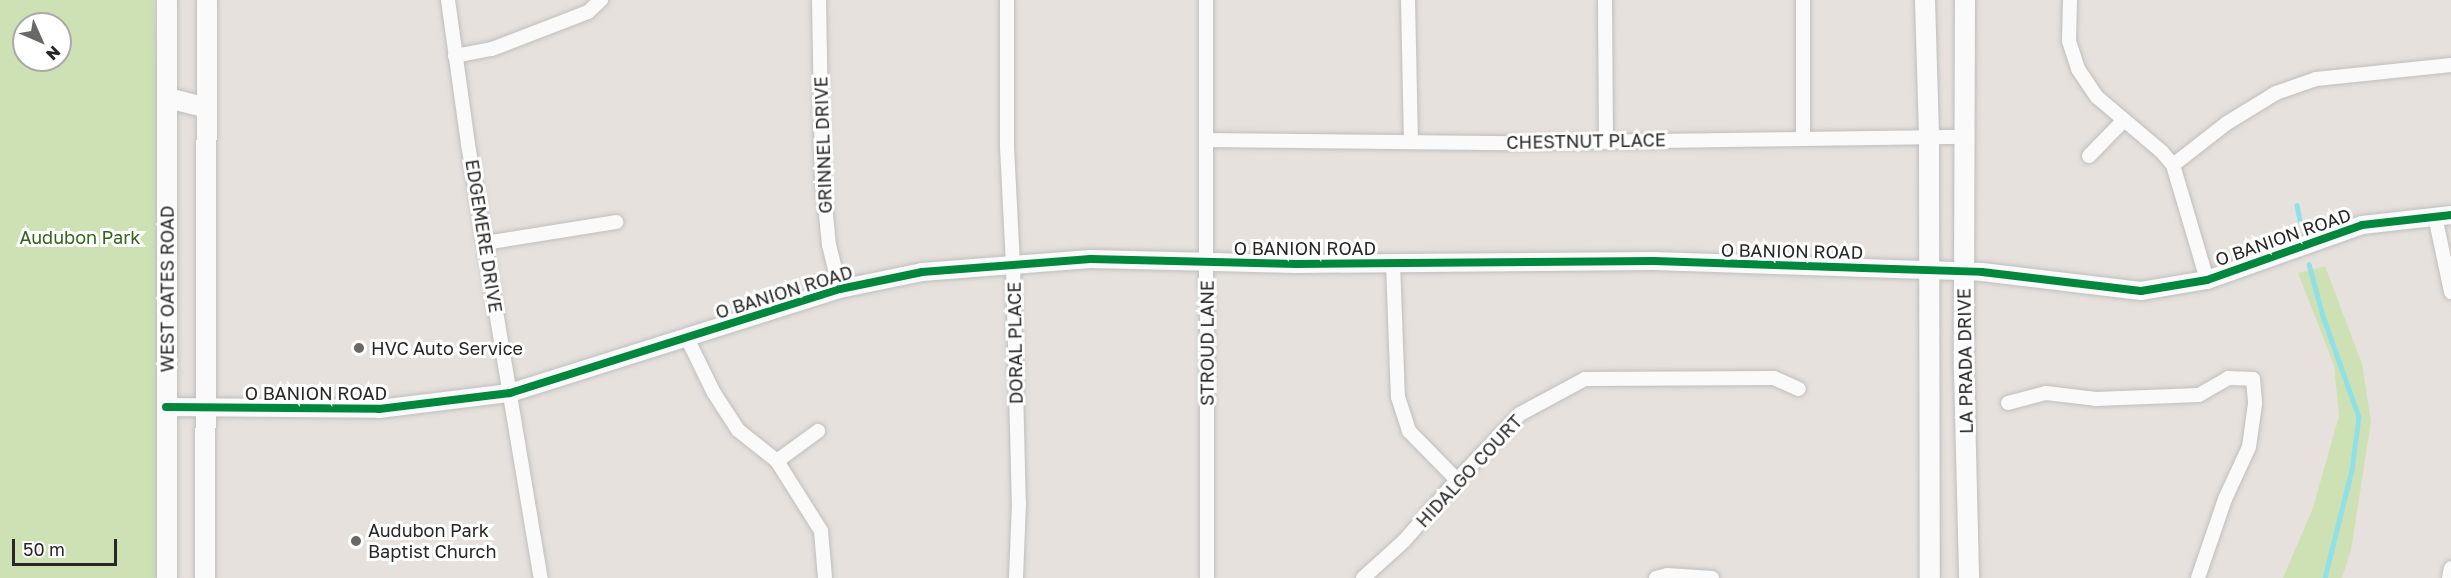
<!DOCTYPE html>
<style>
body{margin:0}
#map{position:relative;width:2451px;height:578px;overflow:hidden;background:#e6e1dd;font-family:"Golos Text",sans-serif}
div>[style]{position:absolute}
.green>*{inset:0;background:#cee1b5}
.stream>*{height:4.5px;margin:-2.25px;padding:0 2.25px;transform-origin:2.25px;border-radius:2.25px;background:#90e0e8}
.roads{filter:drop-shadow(0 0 2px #bfbfbf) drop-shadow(0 0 2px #bfbfbf)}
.minor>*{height:14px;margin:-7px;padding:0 7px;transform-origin:7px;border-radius:7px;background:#fbfafa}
.tertiary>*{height:18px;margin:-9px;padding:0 9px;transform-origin:9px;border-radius:9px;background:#fbfafa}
.secondary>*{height:20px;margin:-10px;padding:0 10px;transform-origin:10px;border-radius:10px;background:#fbfafa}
.cycleway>*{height:8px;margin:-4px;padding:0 4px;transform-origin:4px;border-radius:4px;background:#00873e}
.dots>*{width:16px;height:16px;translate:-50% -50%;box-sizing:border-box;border:3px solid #fff;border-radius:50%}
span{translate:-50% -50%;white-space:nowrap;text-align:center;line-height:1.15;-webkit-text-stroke:6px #fff;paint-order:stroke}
.street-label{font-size:18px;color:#272727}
.park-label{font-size:18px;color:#346219}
.poi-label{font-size:18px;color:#272727}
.left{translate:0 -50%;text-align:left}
.north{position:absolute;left:12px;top:12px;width:60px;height:60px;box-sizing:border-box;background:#fff;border:2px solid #a9a9a9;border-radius:50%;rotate:135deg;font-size:16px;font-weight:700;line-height:24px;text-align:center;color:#272727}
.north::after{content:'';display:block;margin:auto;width:21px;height:27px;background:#6a6867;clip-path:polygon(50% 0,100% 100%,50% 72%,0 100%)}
.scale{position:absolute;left:12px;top:539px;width:105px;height:27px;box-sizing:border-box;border:3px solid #272727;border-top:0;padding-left:8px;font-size:18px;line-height:21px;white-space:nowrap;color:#272727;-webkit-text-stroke:4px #fff;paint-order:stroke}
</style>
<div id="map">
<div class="green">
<i style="clip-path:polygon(evenodd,0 0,154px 0,160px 131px,159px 578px,0 578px,0 0,24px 24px,60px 24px,60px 60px,24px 60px,24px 24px)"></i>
<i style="clip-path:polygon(2325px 266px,2362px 364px,2371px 422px,2351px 550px,2342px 578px,2283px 578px,2313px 508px,2339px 416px,2334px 365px,2298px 273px)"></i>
</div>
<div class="stream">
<i style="left:2297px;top:205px;width:16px;rotate:79deg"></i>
<i style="left:2309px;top:264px;width:54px;rotate:74.9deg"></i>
<i style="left:2323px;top:316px;width:107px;rotate:70.4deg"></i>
<i style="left:2359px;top:417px;width:53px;rotate:97.5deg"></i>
<i style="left:2352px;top:470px;width:111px;rotate:104deg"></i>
</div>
<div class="roads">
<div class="minor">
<i style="left:448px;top:0;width:145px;rotate:82.1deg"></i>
<i style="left:468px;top:144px;width:440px;rotate:80.5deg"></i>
<i style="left:819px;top:0;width:174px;rotate:89deg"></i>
<i style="left:822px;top:174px;width:71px;rotate:84.4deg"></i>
<i style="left:829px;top:245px;width:45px;rotate:76deg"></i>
<i style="left:1007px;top:0;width:147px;rotate:90deg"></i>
<i style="left:1007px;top:147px;width:118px;rotate:87.1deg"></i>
<i style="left:1013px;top:265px;width:238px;rotate:88.6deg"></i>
<i style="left:1019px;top:503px;width:75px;rotate:92.3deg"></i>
<i style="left:1206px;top:0;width:578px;rotate:89.9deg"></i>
<i style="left:1408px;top:0;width:140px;rotate:88.8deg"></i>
<i style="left:1605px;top:0;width:142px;rotate:89.6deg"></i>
<i style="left:1803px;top:0;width:139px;rotate:90deg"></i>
<i style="left:2070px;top:0;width:41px;rotate:91.4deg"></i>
<i style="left:2069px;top:41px;width:29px;rotate:72deg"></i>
<i style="left:2078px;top:69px;width:34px;rotate:56deg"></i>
<i style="left:2097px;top:97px;width:85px;rotate:40.2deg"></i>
<i style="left:2162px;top:152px;width:17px;rotate:50deg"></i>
<i style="left:2173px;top:165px;width:120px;rotate:73.5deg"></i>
<i style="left:455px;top:56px;width:38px;rotate:-11deg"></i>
<i style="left:492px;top:49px;width:103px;rotate:-21.1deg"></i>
<i style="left:588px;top:12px;width:18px;rotate:-43deg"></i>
<i style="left:1206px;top:140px;width:307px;rotate:0.6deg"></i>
<i style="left:1513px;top:143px;width:453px;rotate:-0.8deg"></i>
<i style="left:2089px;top:156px;width:50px;rotate:-45.8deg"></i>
<i style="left:2173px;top:165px;width:68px;rotate:-37.9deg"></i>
<i style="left:2227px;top:123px;width:57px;rotate:-31.5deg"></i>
<i style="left:2276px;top:93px;width:42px;rotate:-19.3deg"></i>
<i style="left:2316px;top:79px;width:136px;rotate:-5.9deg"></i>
<i style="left:2435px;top:216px;width:78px;rotate:78.1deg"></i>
<i style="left:485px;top:243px;width:133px;rotate:-9.1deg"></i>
<i style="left:1393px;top:263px;width:134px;rotate:87.9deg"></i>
<i style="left:1398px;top:397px;width:36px;rotate:72deg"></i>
<i style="left:1409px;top:431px;width:69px;rotate:45.6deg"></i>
<i style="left:687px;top:338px;width:61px;rotate:63.9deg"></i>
<i style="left:714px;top:393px;width:44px;rotate:57deg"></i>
<i style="left:738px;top:430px;width:50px;rotate:38.5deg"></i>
<i style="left:777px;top:461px;width:83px;rotate:57.8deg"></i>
<i style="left:821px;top:531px;width:47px;rotate:85.1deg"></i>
<i style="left:2008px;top:403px;width:39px;rotate:-15deg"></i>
<i style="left:2046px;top:393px;width:50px;rotate:6.8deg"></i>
<i style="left:2096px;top:399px;width:103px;rotate:-2.2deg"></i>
<i style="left:2199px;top:395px;width:34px;rotate:-30deg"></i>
<i style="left:2228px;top:378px;width:25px;rotate:2deg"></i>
<i style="left:2253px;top:379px;width:25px;rotate:85deg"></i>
<i style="left:2255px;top:404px;width:43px;rotate:97.9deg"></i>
<i style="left:2249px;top:447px;width:57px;rotate:114.8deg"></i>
<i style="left:2225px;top:499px;width:83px;rotate:108.9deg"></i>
<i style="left:777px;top:461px;width:51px;rotate:-36.2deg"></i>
<i style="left:1363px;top:578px;width:55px;rotate:-42.1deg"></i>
<i style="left:1404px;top:541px;width:81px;rotate:-49deg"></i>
<i style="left:1457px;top:480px;width:91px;rotate:-46.3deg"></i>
<i style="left:1520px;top:414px;width:74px;rotate:-28.3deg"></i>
<i style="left:1585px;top:379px;width:189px;rotate:-0.3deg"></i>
<i style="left:1774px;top:378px;width:27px;rotate:24deg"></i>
<i style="left:1656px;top:578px;width:11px;rotate:-15deg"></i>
<i style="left:1667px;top:575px;width:45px;rotate:3.8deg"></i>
<i style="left:2449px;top:578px;width:10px;rotate:-79deg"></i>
</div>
<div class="tertiary">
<i style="left:166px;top:407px;width:213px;rotate:0.5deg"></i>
<i style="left:379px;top:409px;width:132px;rotate:-7deg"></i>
<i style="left:510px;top:393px;width:346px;rotate:-17.5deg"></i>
<i style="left:840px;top:289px;width:84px;rotate:-11.7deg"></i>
<i style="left:922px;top:272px;width:169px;rotate:-4.4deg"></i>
<i style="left:1091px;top:259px;width:205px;rotate:1.4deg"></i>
<i style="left:1296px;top:264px;width:358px;rotate:-0.5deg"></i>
<i style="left:1654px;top:261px;width:328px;rotate:1.9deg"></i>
<i style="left:1982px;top:272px;width:160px;rotate:6.8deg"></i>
<i style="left:2141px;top:291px;width:67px;rotate:-9.5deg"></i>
<i style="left:2207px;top:280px;width:164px;rotate:-19.5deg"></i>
<i style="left:2362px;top:225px;width:90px;rotate:-6.4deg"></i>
</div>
<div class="secondary">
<i style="left:167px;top:0;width:578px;rotate:90deg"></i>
<i style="left:1925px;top:0;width:138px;rotate:88.3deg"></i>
<i style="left:1929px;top:138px;width:440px;rotate:89.9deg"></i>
<i style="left:1965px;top:0;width:370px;rotate:90.2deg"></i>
<i style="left:1964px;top:370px;width:208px;rotate:88.6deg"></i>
<i style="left:168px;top:98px;width:40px;rotate:14.4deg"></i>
<i style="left:205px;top:578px;width:578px;rotate:-89.8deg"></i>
</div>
</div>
<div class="cycleway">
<i style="left:166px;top:407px;width:213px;rotate:0.5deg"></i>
<i style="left:379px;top:409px;width:132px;rotate:-7deg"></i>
<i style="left:510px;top:393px;width:346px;rotate:-17.5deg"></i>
<i style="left:840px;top:289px;width:84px;rotate:-11.7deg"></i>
<i style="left:922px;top:272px;width:169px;rotate:-4.4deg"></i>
<i style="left:1091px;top:259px;width:205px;rotate:1.4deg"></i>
<i style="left:1296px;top:264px;width:358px;rotate:-0.5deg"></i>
<i style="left:1654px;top:261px;width:328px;rotate:1.9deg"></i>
<i style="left:1982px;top:272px;width:160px;rotate:6.8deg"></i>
<i style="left:2141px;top:291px;width:67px;rotate:-9.5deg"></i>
<i style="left:2207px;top:280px;width:164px;rotate:-19.5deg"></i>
<i style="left:2362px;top:225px;width:90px;rotate:-6.4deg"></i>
</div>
<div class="dots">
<i style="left:359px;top:348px;background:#6a6867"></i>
<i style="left:356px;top:541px;background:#6a6867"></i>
</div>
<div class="street-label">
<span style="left:1586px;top:141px;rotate:-1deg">CHESTNUT PLACE</span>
<span style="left:823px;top:145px;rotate:-92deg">GRINNEL DRIVE</span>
<span style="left:484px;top:236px;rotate:81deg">EDGEMERE DRIVE</span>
<span style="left:2283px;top:237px;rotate:-19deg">O BANION ROAD</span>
<span style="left:1305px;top:248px">O BANION ROAD</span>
<span style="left:1792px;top:251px;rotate:1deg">O BANION ROAD</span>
<span style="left:167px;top:289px;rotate:-90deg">WEST OATES ROAD</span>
<span style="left:784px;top:292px;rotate:-17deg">O BANION ROAD</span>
<span style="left:1015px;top:343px;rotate:-91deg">DORAL PLACE</span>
<span style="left:1207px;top:343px;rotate:-90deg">STROUD LANE</span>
<span style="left:1965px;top:361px;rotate:-91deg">LA PRADA DRIVE</span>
<span style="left:316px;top:393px">O BANION ROAD</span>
<span style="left:1469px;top:471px;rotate:-47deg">HIDALGO COURT</span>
</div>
<div class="park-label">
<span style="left:80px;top:237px">Audubon Park</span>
</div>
<div class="poi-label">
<span class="left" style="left:371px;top:348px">HVC Auto Service</span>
<span class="left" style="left:368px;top:541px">Audubon Park<br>Baptist Church</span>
</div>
<div class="north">N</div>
<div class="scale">50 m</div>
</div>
